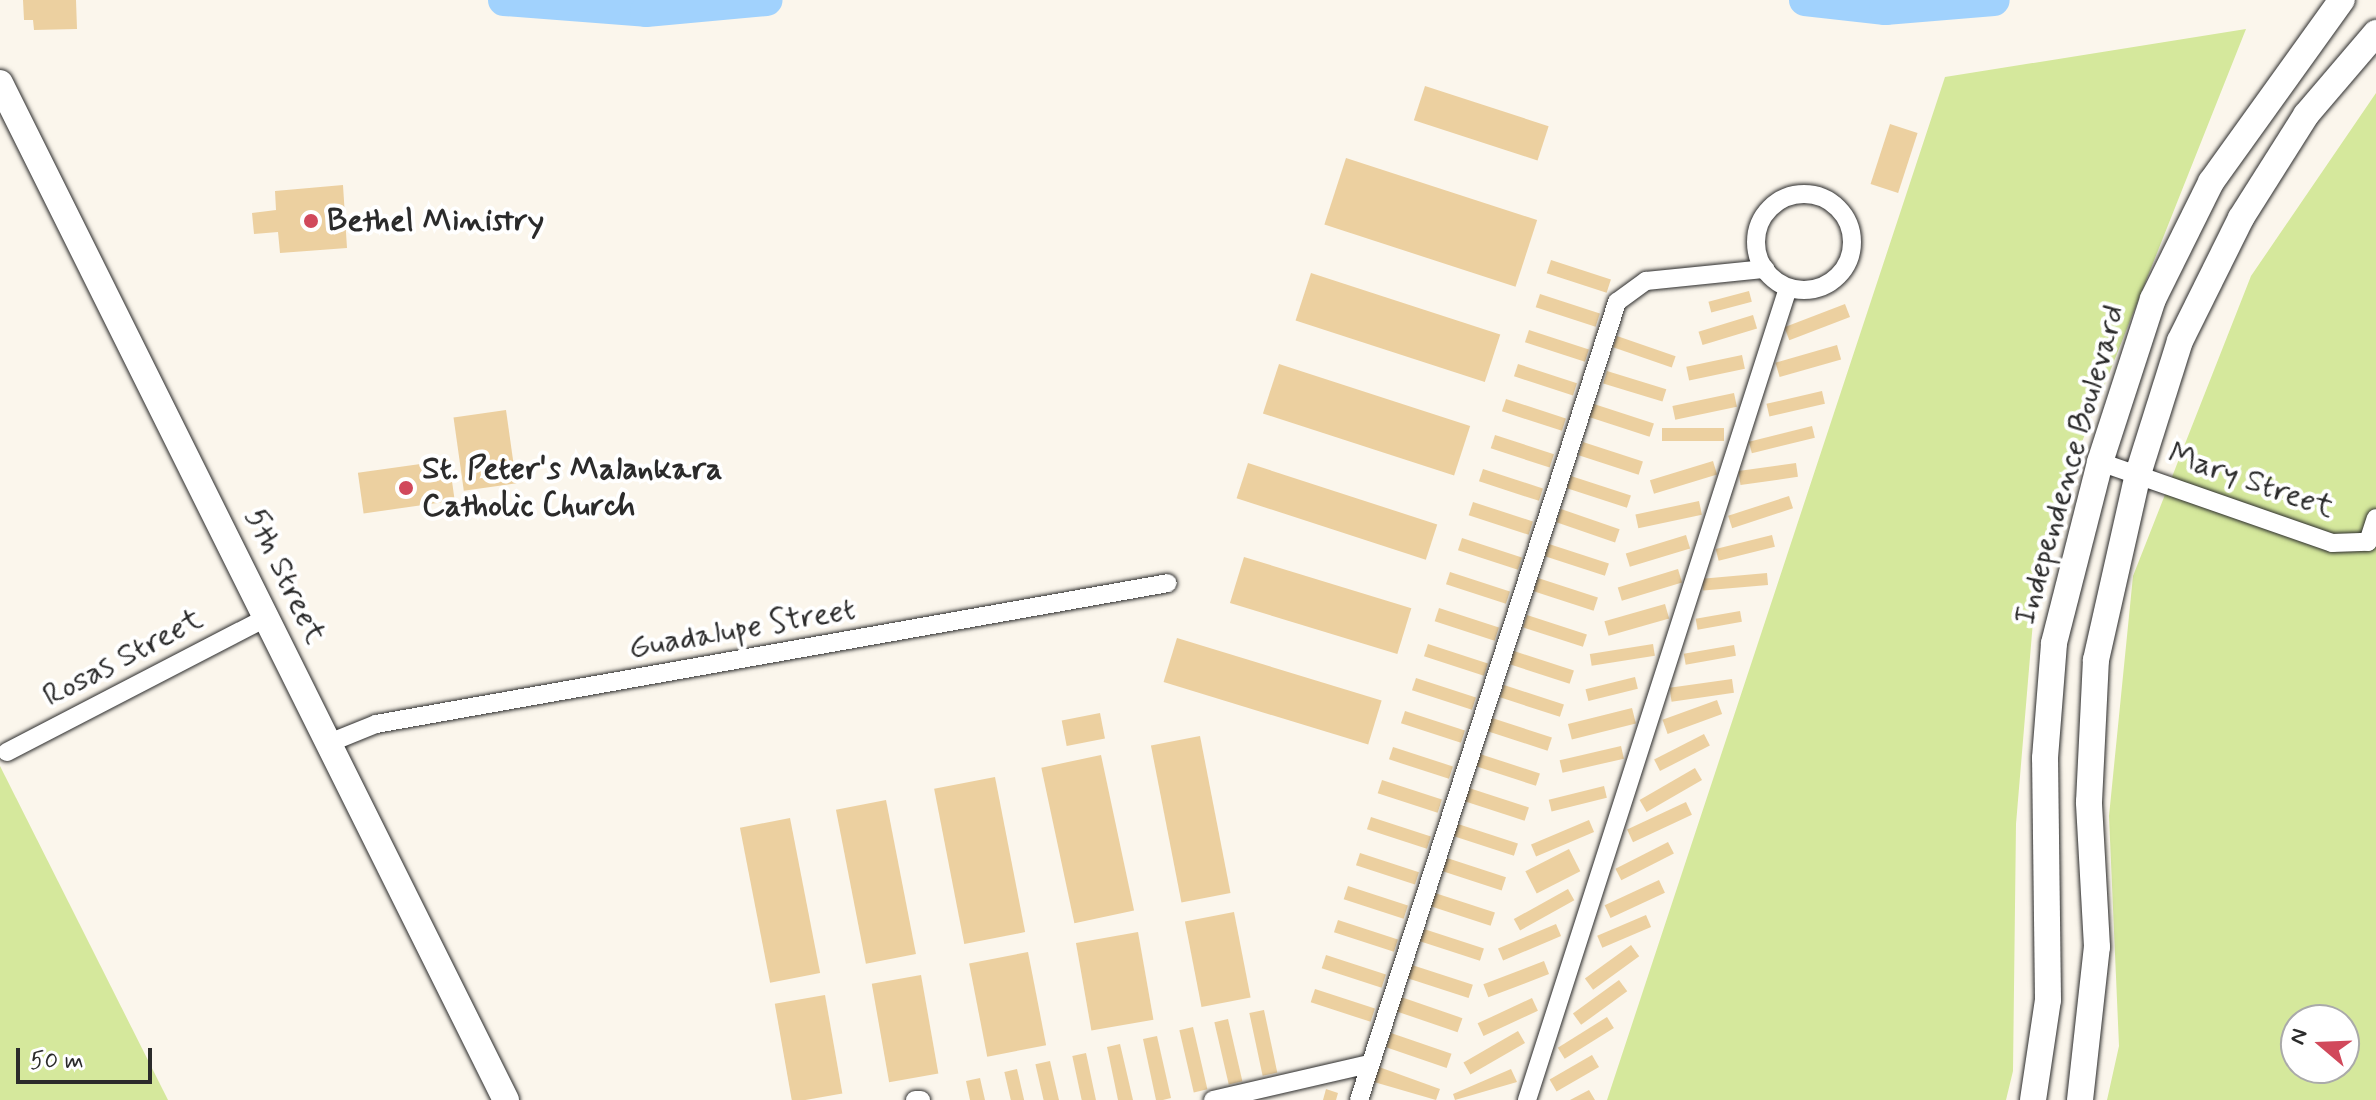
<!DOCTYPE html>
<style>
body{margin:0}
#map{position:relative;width:2376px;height:1100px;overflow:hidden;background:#fbf6ec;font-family:Mynerve,sans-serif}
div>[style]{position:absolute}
.green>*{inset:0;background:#d5e89c}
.river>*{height:32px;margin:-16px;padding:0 16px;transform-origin:16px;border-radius:16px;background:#a1d2fd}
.building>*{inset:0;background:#ecd0a0;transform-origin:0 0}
.roads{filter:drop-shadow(0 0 2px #2b2b2b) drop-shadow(0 0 2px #2b2b2b)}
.minor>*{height:18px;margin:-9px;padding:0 9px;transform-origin:9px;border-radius:9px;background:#fff}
.minor>.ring{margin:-9px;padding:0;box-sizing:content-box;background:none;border:18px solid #fff;border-radius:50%}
.secondary>*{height:26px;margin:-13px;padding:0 13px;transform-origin:13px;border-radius:13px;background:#fff}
.dots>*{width:22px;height:22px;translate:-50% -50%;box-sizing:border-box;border:4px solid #fff;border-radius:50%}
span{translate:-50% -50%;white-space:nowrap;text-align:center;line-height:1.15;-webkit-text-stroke:8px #fff;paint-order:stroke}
.poi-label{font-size:32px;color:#2b2b2b;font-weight:700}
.left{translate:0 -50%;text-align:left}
.street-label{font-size:32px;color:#2b2b2b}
.north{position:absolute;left:2280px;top:1004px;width:80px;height:80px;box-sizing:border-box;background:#fff;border:2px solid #aaa;border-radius:50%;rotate:289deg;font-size:22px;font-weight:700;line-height:32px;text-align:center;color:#2b2b2b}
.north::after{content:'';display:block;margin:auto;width:28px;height:36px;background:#d1495b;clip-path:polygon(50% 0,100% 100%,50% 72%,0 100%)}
.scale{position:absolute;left:16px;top:1048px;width:136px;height:36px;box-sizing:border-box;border:4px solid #2b2b2b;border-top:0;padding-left:10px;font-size:24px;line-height:28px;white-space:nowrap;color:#2b2b2b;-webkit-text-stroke:6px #fff;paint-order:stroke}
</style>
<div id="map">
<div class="green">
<i style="clip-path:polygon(2246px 29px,2039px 550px,2016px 824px,2013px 1071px,2006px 1100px,1607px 1100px,1945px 77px)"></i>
<i style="clip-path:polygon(evenodd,2376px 93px,2376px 1100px,2107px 1100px,2119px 1046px,2109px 816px,2133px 576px,2251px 276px,2376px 93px,2296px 1020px,2344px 1020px,2344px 1068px,2296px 1068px,2296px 1020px)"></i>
<i style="clip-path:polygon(0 766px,168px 1100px,0 1100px)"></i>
</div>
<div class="river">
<i style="left:504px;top:0;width:142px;rotate:4.4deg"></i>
<i style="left:646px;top:11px;width:121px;rotate:-5.2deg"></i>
<i style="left:1805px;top:0;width:81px;rotate:6.4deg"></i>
<i style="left:1885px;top:9px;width:109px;rotate:-4.7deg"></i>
</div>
<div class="building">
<i style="clip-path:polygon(23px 0,76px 0,77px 29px,34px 30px,33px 20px,24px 20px)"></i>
<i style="left:1425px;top:86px;width:130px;height:36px;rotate:18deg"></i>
<i style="left:1890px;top:124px;width:29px;height:63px;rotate:18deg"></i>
<i style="left:1346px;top:158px;width:201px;height:70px;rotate:18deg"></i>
<i style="clip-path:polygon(343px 185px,347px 248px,280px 253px,278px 232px,254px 234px,252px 213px,276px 210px,275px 191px)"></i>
<i style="left:1551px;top:260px;width:63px;height:14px;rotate:18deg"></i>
<i style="left:1311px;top:273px;width:199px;height:50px;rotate:18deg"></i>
<i style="left:1749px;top:291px;width:11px;height:42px;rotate:75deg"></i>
<i style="left:1540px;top:294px;width:63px;height:14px;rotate:18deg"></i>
<i style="left:1845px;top:304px;width:14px;height:65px;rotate:69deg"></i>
<i style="left:1753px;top:315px;width:14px;height:57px;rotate:73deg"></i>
<i style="left:1529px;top:330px;width:63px;height:13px;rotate:18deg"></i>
<i style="left:1617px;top:336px;width:62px;height:12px;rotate:19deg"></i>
<i style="left:1837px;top:345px;width:15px;height:64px;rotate:74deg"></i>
<i style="left:1742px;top:355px;width:14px;height:57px;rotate:78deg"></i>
<i style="left:1279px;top:364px;width:201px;height:52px;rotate:18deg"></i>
<i style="left:1518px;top:364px;width:62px;height:13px;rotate:18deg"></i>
<i style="left:1607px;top:371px;width:62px;height:13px;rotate:17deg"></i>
<i style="left:1822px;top:391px;width:13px;height:57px;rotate:77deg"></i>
<i style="left:1734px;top:393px;width:14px;height:63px;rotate:78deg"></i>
<i style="left:1506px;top:399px;width:63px;height:13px;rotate:18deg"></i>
<i style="left:1594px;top:404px;width:63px;height:14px;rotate:18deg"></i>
<i style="left:506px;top:410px;width:74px;height:53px;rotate:82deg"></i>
<i style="left:1812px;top:426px;width:12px;height:65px;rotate:76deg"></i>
<i style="left:1724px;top:428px;width:13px;height:62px;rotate:90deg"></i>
<i style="left:1495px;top:435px;width:62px;height:14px;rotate:18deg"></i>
<i style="left:1583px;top:442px;width:63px;height:14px;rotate:18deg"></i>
<i style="left:449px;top:460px;width:41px;height:92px;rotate:82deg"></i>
<i style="left:1713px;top:461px;width:14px;height:66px;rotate:73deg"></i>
<i style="left:1248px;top:463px;width:199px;height:37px;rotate:18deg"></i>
<i style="left:1796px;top:463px;width:14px;height:58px;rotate:82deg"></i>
<i style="left:1483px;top:469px;width:63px;height:13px;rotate:18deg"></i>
<i style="left:1571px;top:476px;width:63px;height:13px;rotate:18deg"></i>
<i style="left:1789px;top:496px;width:13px;height:64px;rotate:72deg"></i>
<i style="left:1699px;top:501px;width:14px;height:65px;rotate:78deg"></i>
<i style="left:1473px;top:502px;width:63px;height:14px;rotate:18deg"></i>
<i style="left:1561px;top:509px;width:62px;height:14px;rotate:19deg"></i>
<i style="left:1686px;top:535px;width:14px;height:63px;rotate:73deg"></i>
<i style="left:1772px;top:535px;width:12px;height:58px;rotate:76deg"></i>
<i style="left:1462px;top:538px;width:63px;height:13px;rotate:18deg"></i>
<i style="left:1549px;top:544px;width:63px;height:13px;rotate:18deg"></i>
<i style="left:1244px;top:557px;width:175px;height:48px;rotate:17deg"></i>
<i style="left:1678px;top:569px;width:14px;height:63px;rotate:73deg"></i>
<i style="left:1450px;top:572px;width:63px;height:13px;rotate:18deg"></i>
<i style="left:1767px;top:573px;width:12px;height:65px;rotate:85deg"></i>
<i style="left:1538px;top:578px;width:63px;height:14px;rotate:18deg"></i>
<i style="left:1665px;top:604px;width:15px;height:63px;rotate:74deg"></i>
<i style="left:1439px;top:608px;width:63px;height:14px;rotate:18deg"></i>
<i style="left:1740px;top:611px;width:11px;height:45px;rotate:80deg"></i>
<i style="left:1527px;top:615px;width:63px;height:13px;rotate:18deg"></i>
<i style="left:1177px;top:638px;width:214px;height:46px;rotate:17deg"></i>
<i style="left:1428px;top:644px;width:63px;height:13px;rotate:18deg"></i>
<i style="left:1653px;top:644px;width:12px;height:64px;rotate:81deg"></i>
<i style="left:1734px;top:645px;width:11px;height:51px;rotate:80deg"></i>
<i style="left:1514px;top:651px;width:63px;height:14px;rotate:18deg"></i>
<i style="left:1635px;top:677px;width:12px;height:51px;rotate:76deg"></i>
<i style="left:1416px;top:678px;width:63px;height:13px;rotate:18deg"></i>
<i style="left:1732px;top:679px;width:14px;height:63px;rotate:82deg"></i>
<i style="left:1504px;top:685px;width:63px;height:13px;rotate:18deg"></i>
<i style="left:1717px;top:700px;width:15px;height:58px;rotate:70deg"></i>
<i style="left:1632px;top:708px;width:16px;height:66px;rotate:76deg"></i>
<i style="left:1405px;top:711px;width:63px;height:13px;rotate:18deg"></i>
<i style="left:1100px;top:713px;width:26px;height:39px;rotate:79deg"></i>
<i style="left:1492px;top:718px;width:63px;height:14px;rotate:18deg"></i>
<i style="left:1704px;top:734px;width:13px;height:56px;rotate:63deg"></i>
<i style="left:1200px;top:736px;width:160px;height:50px;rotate:79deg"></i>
<i style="left:1621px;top:746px;width:13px;height:63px;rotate:77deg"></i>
<i style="left:1393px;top:747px;width:63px;height:13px;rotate:18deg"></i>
<i style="left:1480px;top:754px;width:63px;height:13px;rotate:18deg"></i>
<i style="left:1101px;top:755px;width:159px;height:61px;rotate:78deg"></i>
<i style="left:1695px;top:768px;width:14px;height:64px;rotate:60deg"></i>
<i style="left:995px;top:777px;width:158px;height:62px;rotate:79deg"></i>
<i style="left:1382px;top:780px;width:63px;height:14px;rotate:18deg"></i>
<i style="left:1604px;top:786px;width:12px;height:57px;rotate:76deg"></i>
<i style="left:1469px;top:788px;width:63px;height:14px;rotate:18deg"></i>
<i style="left:886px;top:800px;width:157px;height:51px;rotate:79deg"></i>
<i style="left:1686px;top:802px;width:14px;height:65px;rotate:65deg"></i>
<i style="left:1371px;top:817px;width:63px;height:13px;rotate:18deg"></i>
<i style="left:790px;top:818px;width:158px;height:51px;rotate:79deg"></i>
<i style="left:1589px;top:820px;width:13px;height:63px;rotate:67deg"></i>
<i style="left:1458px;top:824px;width:63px;height:13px;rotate:18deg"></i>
<i style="left:1668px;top:842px;width:13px;height:59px;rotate:63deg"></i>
<i style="left:1569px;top:849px;width:25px;height:49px;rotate:63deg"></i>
<i style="left:1360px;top:853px;width:62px;height:13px;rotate:18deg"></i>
<i style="left:1447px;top:858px;width:62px;height:14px;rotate:18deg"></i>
<i style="left:1659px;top:880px;width:14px;height:60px;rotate:65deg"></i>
<i style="left:1348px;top:886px;width:63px;height:14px;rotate:18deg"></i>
<i style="left:1568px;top:889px;width:13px;height:62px;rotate:61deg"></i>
<i style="left:1435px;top:893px;width:63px;height:14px;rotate:18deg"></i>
<i style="left:1234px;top:912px;width:87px;height:50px;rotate:79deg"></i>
<i style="left:1646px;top:915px;width:13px;height:53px;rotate:67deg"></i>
<i style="left:1338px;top:920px;width:63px;height:13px;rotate:18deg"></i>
<i style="left:1556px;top:924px;width:13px;height:63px;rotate:67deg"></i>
<i style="left:1424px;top:929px;width:63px;height:13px;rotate:18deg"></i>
<i style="left:1138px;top:932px;width:89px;height:63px;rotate:80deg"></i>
<i style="left:1631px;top:945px;width:14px;height:57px;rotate:54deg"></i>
<i style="left:1028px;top:952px;width:95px;height:60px;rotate:79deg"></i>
<i style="left:1326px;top:955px;width:63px;height:14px;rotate:18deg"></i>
<i style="left:1544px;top:961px;width:14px;height:65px;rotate:69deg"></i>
<i style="left:1412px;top:965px;width:64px;height:14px;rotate:18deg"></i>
<i style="left:921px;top:975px;width:100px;height:50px;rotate:80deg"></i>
<i style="left:1619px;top:980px;width:14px;height:57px;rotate:54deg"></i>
<i style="left:1315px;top:989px;width:63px;height:14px;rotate:18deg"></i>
<i style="left:825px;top:995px;width:100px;height:51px;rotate:80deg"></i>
<i style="left:1401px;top:997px;width:65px;height:15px;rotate:19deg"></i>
<i style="left:1532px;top:998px;width:14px;height:60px;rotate:65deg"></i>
<i style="left:1264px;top:1010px;width:64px;height:15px;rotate:78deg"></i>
<i style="left:1607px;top:1017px;width:13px;height:58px;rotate:58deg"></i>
<i style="left:1228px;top:1019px;width:64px;height:14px;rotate:77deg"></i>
<i style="left:1193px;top:1027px;width:64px;height:14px;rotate:77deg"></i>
<i style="left:1518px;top:1031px;width:14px;height:63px;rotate:60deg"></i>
<i style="left:1391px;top:1033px;width:64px;height:15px;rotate:19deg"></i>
<i style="clip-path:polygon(1157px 1036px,1171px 1098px,1163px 1100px,1156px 1100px,1143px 1039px)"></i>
<i style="clip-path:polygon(1120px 1044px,1133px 1100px,1118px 1100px,1107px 1047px)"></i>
<i style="left:1086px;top:1053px;width:48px;height:14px;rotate:78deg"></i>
<i style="left:1592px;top:1055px;width:14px;height:49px;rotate:60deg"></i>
<i style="left:1050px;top:1061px;width:40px;height:15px;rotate:77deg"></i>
<i style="clip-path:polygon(1379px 1067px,1440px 1089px,1436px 1100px,1374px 1082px)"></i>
<i style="left:1017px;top:1069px;width:32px;height:13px;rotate:77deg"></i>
<i style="clip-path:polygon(1511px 1069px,1517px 1082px,1455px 1100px,1453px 1094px)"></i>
<i style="clip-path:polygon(980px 1078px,985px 1100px,970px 1100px,966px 1081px)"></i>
<i style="clip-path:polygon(1326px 1089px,1338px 1093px,1336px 1100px,1323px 1100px)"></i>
<i style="clip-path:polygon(1589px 1090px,1595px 1100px,1570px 1100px)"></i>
</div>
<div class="roads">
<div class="minor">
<i class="ring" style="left:1756px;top:194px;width:78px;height:78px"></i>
<i style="left:2100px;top:462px;width:246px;rotate:19.2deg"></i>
<i style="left:2332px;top:543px;width:36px;rotate:-2deg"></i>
<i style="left:2368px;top:542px;width:25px;rotate:-72deg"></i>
<i style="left:329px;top:743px;width:51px;rotate:-22deg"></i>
<i style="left:376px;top:724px;width:804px;rotate:-10.09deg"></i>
<i style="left:7px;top:752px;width:293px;rotate:-27.4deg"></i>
<i style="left:915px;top:1100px;width:6px"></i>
<i style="left:1213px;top:1100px;width:160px;rotate:-13deg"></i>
<i style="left:1359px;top:1100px;width:839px;rotate:-72.08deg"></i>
<i style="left:1617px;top:302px;width:36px;rotate:-36deg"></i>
<i style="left:1646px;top:281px;width:120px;rotate:-5.8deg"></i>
<i style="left:1527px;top:1100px;width:853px;rotate:-72.18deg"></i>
</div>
<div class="secondary">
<i style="left:0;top:83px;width:1136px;rotate:63.55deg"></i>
<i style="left:2033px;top:1100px;width:101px;rotate:-81.5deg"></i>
<i style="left:2048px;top:1000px;width:242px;rotate:-90.7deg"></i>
<i style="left:2045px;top:758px;width:115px;rotate:-85.5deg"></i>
<i style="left:2054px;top:643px;width:187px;rotate:-75.7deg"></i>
<i style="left:2100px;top:462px;width:171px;rotate:-72deg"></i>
<i style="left:2153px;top:299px;width:131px;rotate:-63.6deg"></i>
<i style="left:2211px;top:182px;width:224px;rotate:-54.3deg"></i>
<i style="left:2080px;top:1100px;width:154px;rotate:-83.7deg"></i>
<i style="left:2097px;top:947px;width:145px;rotate:-93.2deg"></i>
<i style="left:2089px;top:802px;width:142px;rotate:-87.2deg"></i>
<i style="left:2096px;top:660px;width:191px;rotate:-77.3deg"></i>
<i style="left:2138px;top:474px;width:139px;rotate:-72.5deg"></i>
<i style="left:2180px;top:341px;width:137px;rotate:-63.6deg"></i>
<i style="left:2241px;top:218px;width:122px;rotate:-57.7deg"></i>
<i style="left:2306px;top:115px;width:108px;rotate:-49.5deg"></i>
</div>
</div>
<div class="dots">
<i style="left:311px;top:221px;background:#d1495b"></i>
<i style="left:406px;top:488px;background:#d1495b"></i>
</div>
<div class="poi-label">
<span class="left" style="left:327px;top:221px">Bethel Ministry</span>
<span class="left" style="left:422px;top:488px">St. Peter's Malankara<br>Catholic Church</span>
</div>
<div class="street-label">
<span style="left:2070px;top:465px;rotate:-74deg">Independence Boulevard</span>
<span style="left:2251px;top:481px;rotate:19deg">Mary Street</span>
<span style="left:285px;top:576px;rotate:64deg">5th Street</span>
<span style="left:742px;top:629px;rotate:-10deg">Guadalupe Street</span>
<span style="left:123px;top:658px;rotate:-28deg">Rosas Street</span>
</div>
<div class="north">N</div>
<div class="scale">50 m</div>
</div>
